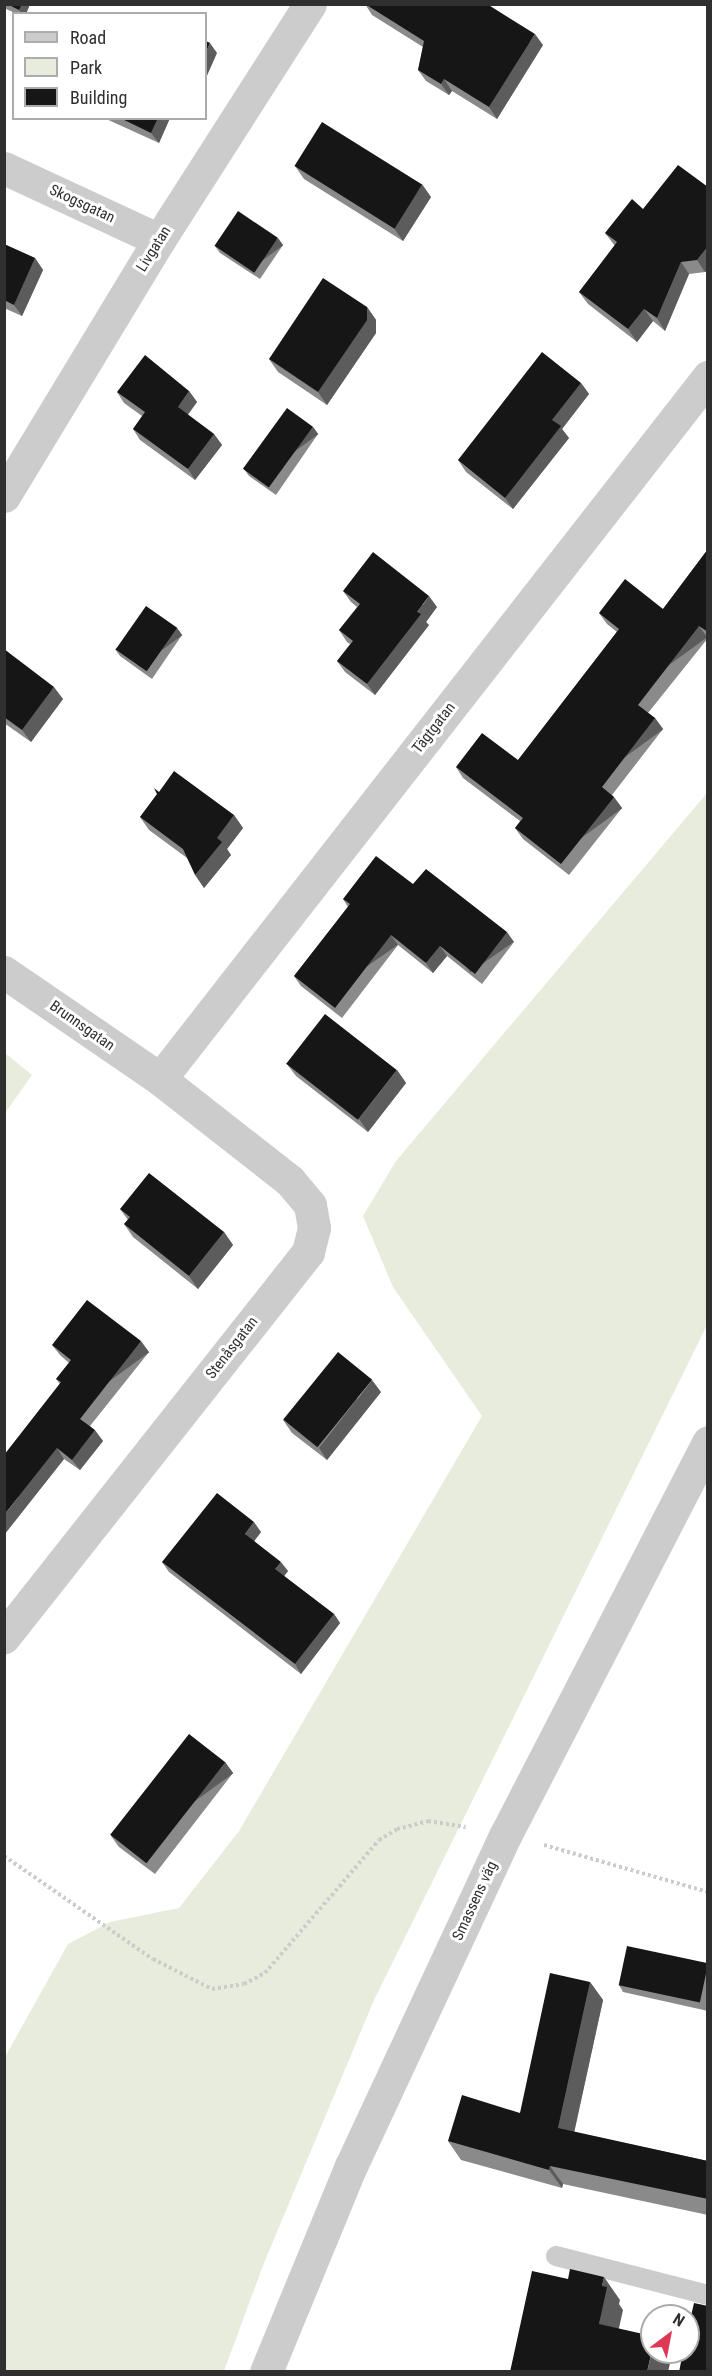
<!DOCTYPE html>
<meta charset="utf-8">
<style>
body{margin:0}
#map{position:relative;width:712px;height:2376px;overflow:hidden;background:#fff;font-family:"Roboto Condensed",sans-serif}
div>[style]{position:absolute}
.green>*{inset:0;background:#e7ecdd}
.path>*{height:4px;margin-top:-2px;transform-origin:0;background:repeating-linear-gradient(90deg,#ccc 0 3px,transparent 0 6px)}
.service>*{height:20px;margin:-10px;padding:0 10px;transform-origin:10px;border-radius:10px;background:#ccc}
.minor>*{height:33px;margin:-16.5px;padding:0 16.5px;transform-origin:16.5px;border-radius:16.5px;background:#ccc}
.tertiary>*{height:33px;margin:-16.5px;padding:0 16.5px;transform-origin:16.5px;border-radius:16.5px;background:#ccc}
.wall>*{inset:0;background:#8a8a8a}
.shaded-wall>*{inset:0;background:#5c5c5c;transform-origin:0 0}
.building>*{inset:0;background:#161616;transform-origin:0 0}
span{translate:-50% -50%;white-space:nowrap;text-align:center;line-height:1.15;-webkit-text-stroke:6px #fff;paint-order:stroke}
.street-label{font-size:15px;color:#2f2f2f}
.frame{position:absolute;inset:0;border:6px solid #2f2f2f;pointer-events:none}
.legend{position:absolute;left:12px;top:12px;width:195px;height:108px;box-sizing:border-box;background:#fff;border:2px solid #acacac;margin:0;padding:8px 10px;list-style:none;font-size:18px;color:#2f2f2f}
.legend li{display:flex;align-items:center;gap:12px;height:30px}
.legend b{width:30px;border:2px solid #acacac}
.north{position:absolute;left:640px;top:2304px;width:60px;height:60px;box-sizing:border-box;background:#fff;border:2px solid #acacac;border-radius:50%;rotate:32deg;font-size:16px;font-weight:700;line-height:24px;text-align:center;color:#2f2f2f}
.north::after{content:'';display:block;margin:auto;width:21px;height:27px;background:#df3857;clip-path:polygon(50% 0,100% 100%,50% 72%,0 100%)}
</style>
<div id="map">
<div class="green">
<i style="clip-path:polygon(707px 793px,707px 1325px,374px 2000px,264px 2263px,224px 2371px,5px 2371px,5px 2057px,68px 1944px,110px 1922px,179px 1908px,239px 1831px,482px 1416px,393px 1287px,363px 1216px,396px 1161px)"></i>
<i style="clip-path:polygon(5px 1053px,32px 1075px,5px 1113px)"></i>
</div>
<div class="path">
<i style="left:544px;top:1845px;width:171px;rotate:16deg"></i>
<i style="left:4px;top:1856px;width:181px;rotate:34.7deg"></i>
<i style="left:153px;top:1959px;width:66px;rotate:27deg"></i>
<i style="left:212px;top:1989px;width:32px;rotate:-9deg"></i>
<i style="left:244px;top:1984px;width:24px;rotate:-28deg"></i>
<i style="left:265px;top:1973px;width:175px;rotate:-49.4deg"></i>
<i style="left:379px;top:1840px;width:21px;rotate:-31deg"></i>
<i style="left:397px;top:1829px;width:32px;rotate:-14deg"></i>
<i style="left:428px;top:1821px;width:38px;rotate:9deg"></i>
</div>
<div class="service">
<i style="left:556px;top:2256px;width:157px;rotate:14.4deg"></i>
</div>
<div class="minor">
<i style="left:4px;top:168px;width:171px;rotate:24.9deg"></i>
<i style="left:4px;top:496px;width:299px;rotate:-58.8deg"></i>
<i style="left:159px;top:240px;width:280px;rotate:-57.4deg"></i>
<i style="left:4px;top:972px;width:189px;rotate:34.4deg"></i>
<i style="left:160px;top:1079px;width:165px;rotate:38.1deg"></i>
<i style="left:290px;top:1181px;width:31px;rotate:50deg"></i>
<i style="left:310px;top:1205px;width:23px;rotate:80deg"></i>
<i style="left:314px;top:1228px;width:25px;rotate:104deg"></i>
<i style="left:308px;top:1252px;width:491px;rotate:128.3deg"></i>
<i style="left:160px;top:1079px;width:891px;rotate:-52.02deg"></i>
</div>
<div class="tertiary">
<i style="left:266px;top:2372px;width:223px;rotate:-67.6deg"></i>
<i style="left:351px;top:2166px;width:366px;rotate:-65deg"></i>
<i style="left:506px;top:1834px;width:441px;rotate:-62.7deg"></i>
</div>
<div class="wall">
<i style="clip-path:polygon(4px 4px,30px 4px,26px 14px,17px 14px,4px 8px)"></i>
<i style="clip-path:polygon(365px 4px,543px 45px,497px 119px,452px 91px,449px 95px,426px 81px,418px 70px,423px 47px,372px 15px)"></i>
<i style="clip-path:polygon(104px 118px,170px 118px,159px 143px)"></i>
<i style="clip-path:polygon(295px 166px,431px 197px,403px 241px,304px 179px)"></i>
<i style="clip-path:polygon(708px 187px,708px 270px,705px 272px,689px 274px,665px 331px,653px 321px,637px 342px,588px 304px,579px 292px,615px 246px,605px 233px)"></i>
<i style="clip-path:polygon(4px 244px,35px 258px,43px 270px,22px 316px,4px 308px)"></i>
<i style="clip-path:polygon(283px 245px,260px 279px,220px 253px,215px 246px)"></i>
<i style="clip-path:polygon(367px 307px,376px 320px,376px 333px,327px 405px,278px 372px,269px 359px)"></i>
<i style="clip-path:polygon(581px 383px,589px 394px,562px 429px,569px 438px,513px 509px,466px 472px,458px 460px)"></i>
<i style="clip-path:polygon(189px 391px,197px 402px,188px 415px,214px 434px,222px 445px,195px 480px,140px 440px,133px 429px,142px 416px,124px 403px,117px 392px)"></i>
<i style="clip-path:polygon(313px 427px,318px 434px,276px 495px,249px 476px,244px 469px)"></i>
<i style="clip-path:polygon(708px 549px,708px 638px,648px 713px,655px 718px,663px 729px,612px 795px,622px 808px,569px 875px,523px 839px,515px 828px,520px 821px,463px 778px,456px 767px,518px 760px,617px 632px,607px 624px,599px 613px,663px 609px)"></i>
<i style="clip-path:polygon(343px 591px,437px 607px,426px 622px,429px 625px,375px 695px,345px 672px,337px 661px,350px 644px,347px 642px,339px 630px,357px 607px,351px 602px)"></i>
<i style="clip-path:polygon(177px 628px,182px 635px,152px 679px,120px 656px,115px 649px)"></i>
<i style="clip-path:polygon(4px 649px,63px 699px,31px 742px,4px 723px)"></i>
<i style="clip-path:polygon(159px 792px,234px 815px,243px 828px,227px 849px,231px 855px,204px 888px,187px 858px,149px 830px,140px 817px)"></i>
<i style="clip-path:polygon(413px 884px,514px 942px,482px 984px,447px 956px,433px 973px,398px 945px,342px 1018px,301px 986px,294px 976px,348px 907px,343px 899px)"></i>
<i style="clip-path:polygon(286px 1063px,397px 1070px,406px 1083px,368px 1132px,296px 1076px)"></i>
<i style="clip-path:polygon(120px 1209px,224px 1232px,233px 1245px,198px 1289px,133px 1237px,124px 1224px,128px 1220px)"></i>
<i style="clip-path:polygon(52px 1345px,149px 1352px,90px 1426px,103px 1441px,80px 1470px,64px 1459px,4px 1535px,60px 1384px,56px 1379px,69px 1363px,60px 1355px)"></i>
<i style="clip-path:polygon(381px 1392px,327px 1460px,292px 1433px,283px 1420px)"></i>
<i style="clip-path:polygon(261px 1532px,254px 1541px,288px 1571px,284px 1576px,334px 1614px,340px 1623px,301px 1674px,169px 1572px,162px 1562px)"></i>
<i style="clip-path:polygon(225px 1762px,233px 1773px,155px 1874px,119px 1847px,111px 1836px)"></i>
<i style="clip-path:polygon(708px 1963px,708px 2011px,623px 1992px,619px 1985px)"></i>
<i style="clip-path:polygon(590px 1982px,603px 2000px,574px 2132px,708px 2161px,708px 2215px,563px 2184px,562px 2188px,461px 2160px,448px 2141px,520px 2113px)"></i>
</div>
<div class="shaded-wall">
<i style="clip-path:polygon(22px 4px,30px 4px,26px 14px,22px 14px,19px 10px)"></i>
<i style="clip-path:polygon(535px 34px,543px 45px,497px 119px,489px 107px)"></i>
<i style="clip-path:polygon(210px 43px,217px 53px,206px 78px,206px 52px)"></i>
<i style="clip-path:polygon(444px 79px,452px 91px,449px 95px,441px 84px)"></i>
<i style="clip-path:polygon(158px 118px,170px 118px,159px 143px,151px 133px)"></i>
<i style="clip-path:polygon(422px 184px,431px 197px,403px 241px,394px 228px)"></i>
<i style="left:278px;top:238px;width:9px;height:41px;rotate:54deg"></i>
<i style="clip-path:polygon(708px 246px,708px 270px,705px 272px,697px 260px)"></i>
<i style="clip-path:polygon(35px 258px,43px 270px,22px 316px,14px 305px)"></i>
<i style="clip-path:polygon(681px 262px,689px 274px,665px 331px,657px 318px)"></i>
<i style="clip-path:polygon(367px 307px,376px 320px,376px 333px,327px 405px,318px 392px)"></i>
<i style="clip-path:polygon(644px 309px,653px 321px,637px 342px,628px 329px)"></i>
<i style="clip-path:polygon(581px 383px,589px 394px,562px 429px,569px 438px,513px 509px,505px 498px,552px 420px)"></i>
<i style="clip-path:polygon(189px 391px,197px 402px,185px 418px,178px 407px)"></i>
<i style="left:313px;top:427px;width:9px;height:74px;rotate:54deg"></i>
<i style="clip-path:polygon(214px 434px,222px 445px,195px 480px,188px 469px)"></i>
<i style="clip-path:polygon(429px 596px,437px 607px,426px 622px,429px 625px,375px 695px,367px 684px)"></i>
<i style="left:699px;top:626px;width:14px;height:100px;rotate:54deg"></i>
<i style="left:177px;top:628px;width:9px;height:53px;rotate:54deg"></i>
<i style="clip-path:polygon(54px 687px,63px 699px,31px 742px,22px 730px)"></i>
<i style="left:655px;top:718px;width:14px;height:87px;rotate:54deg"></i>
<i style="left:614px;top:797px;width:14px;height:85px;rotate:54deg"></i>
<i style="clip-path:polygon(234px 815px,243px 828px,227px 849px,231px 855px,204px 888px,195px 875px,217px 838px)"></i>
<i style="left:507px;top:932px;width:12px;height:53px;rotate:55deg"></i>
<i style="left:391px;top:935px;width:12px;height:92px;rotate:55deg"></i>
<i style="clip-path:polygon(440px 946px,447px 956px,433px 973px,426px 963px)"></i>
<i style="clip-path:polygon(397px 1070px,406px 1083px,368px 1132px,359px 1119px)"></i>
<i style="clip-path:polygon(224px 1232px,233px 1245px,198px 1289px,189px 1276px)"></i>
<i style="left:141px;top:1341px;width:14px;height:99px;rotate:54deg"></i>
<i style="clip-path:polygon(372px 1380px,381px 1392px,327px 1460px,319px 1448px)"></i>
<i style="clip-path:polygon(95px 1430px,103px 1441px,80px 1470px,72px 1460px)"></i>
<i style="clip-path:polygon(57px 1448px,64px 1459px,4px 1535px,4px 1515px)"></i>
<i style="clip-path:polygon(254px 1522px,261px 1532px,252px 1544px,245px 1534px)"></i>
<i style="clip-path:polygon(281px 1562px,288px 1571px,282px 1579px,275px 1569px)"></i>
<i style="clip-path:polygon(334px 1614px,340px 1623px,301px 1674px,295px 1664px)"></i>
<i style="left:225px;top:1762px;width:14px;height:128px;rotate:54deg"></i>
<i style="clip-path:polygon(590px 1982px,603px 2000px,571px 2147px,558px 2128px)"></i>
<i style="clip-path:polygon(550px 2166px,563px 2184px,562px 2188px,549px 2170px)"></i>
<i style="clip-path:polygon(604px 2277px,620px 2300px,619px 2304px,623px 2310px,615px 2346px,599px 2324px,602px 2286px)"></i>
<i style="clip-path:polygon(652px 2352px,666px 2352px,671px 2359px,668px 2372px,647px 2372px)"></i>
</div>
<div class="building">
<i style="clip-path:polygon(7px 4px,22px 4px,19px 10px)"></i>
<i style="clip-path:polygon(365px 4px,487px 4px,535px 34px,489px 107px,444px 79px,441px 84px,418px 70px,424px 41px)"></i>
<i style="clip-path:polygon(206px 41px,210px 43px,206px 52px)"></i>
<i style="clip-path:polygon(120px 118px,158px 118px,151px 133px)"></i>
<i style="left:322px;top:122px;width:118px;height:52px;rotate:32deg"></i>
<i style="clip-path:polygon(678px 165px,708px 187px,708px 246px,697px 260px,681px 262px,657px 318px,644px 309px,628px 329px,579px 292px,617px 242px,605px 233px,632px 199px,643px 209px)"></i>
<i style="left:238px;top:211px;width:48px;height:42px;rotate:34deg"></i>
<i style="clip-path:polygon(4px 244px,35px 258px,14px 305px,4px 300px)"></i>
<i style="clip-path:polygon(323px 278px,367px 307px,367px 320px,318px 392px,269px 359px)"></i>
<i style="clip-path:polygon(542px 352px,581px 383px,552px 420px,561px 426px,505px 498px,458px 460px)"></i>
<i style="clip-path:polygon(145px 355px,189px 391px,178px 407px,214px 434px,188px 469px,133px 429px,145px 412px,117px 392px)"></i>
<i style="left:287px;top:408px;width:32px;height:75px;rotate:36deg"></i>
<i style="clip-path:polygon(708px 549px,708px 632px,699px 626px,638px 705px,655px 718px,602px 787px,614px 797px,561px 864px,515px 828px,523px 818px,456px 767px,482px 733px,518px 760px,619px 629px,599px 613px,625px 579px,663px 609px)"></i>
<i style="clip-path:polygon(373px 552px,429px 596px,417px 612px,421px 614px,367px 684px,337px 661px,353px 641px,339px 630px,360px 604px,343px 591px)"></i>
<i style="left:146px;top:606px;width:38px;height:53px;rotate:35deg"></i>
<i style="clip-path:polygon(4px 649px,54px 687px,22px 730px,4px 717px)"></i>
<i style="clip-path:polygon(174px 771px,234px 815px,217px 838px,222px 842px,195px 875px,183px 849px,140px 817px,157px 794px,154px 788px,159px 792px)"></i>
<i style="clip-path:polygon(376px 856px,413px 884px,426px 869px,507px 932px,475px 974px,440px 946px,426px 963px,391px 935px,335px 1008px,294px 976px,350px 904px,343px 899px)"></i>
<i style="left:325px;top:1014px;width:91px;height:63px;rotate:38deg"></i>
<i style="clip-path:polygon(149px 1173px,224px 1232px,189px 1276px,124px 1224px,130px 1217px,120px 1209px)"></i>
<i style="clip-path:polygon(87px 1300px,141px 1341px,80px 1419px,95px 1430px,72px 1460px,57px 1448px,4px 1515px,4px 1455px,61px 1382px,56px 1379px,71px 1360px,52px 1345px)"></i>
<i style="left:338px;top:1352px;width:44px;height:87px;rotate:39deg"></i>
<i style="clip-path:polygon(217px 1493px,254px 1522px,245px 1534px,281px 1562px,275px 1569px,334px 1614px,295px 1664px,162px 1562px)"></i>
<i style="left:189px;top:1734px;width:46px;height:128px;rotate:38deg"></i>
<i style="left:627px;top:1946px;width:83px;height:40px;rotate:12deg"></i>
<i style="clip-path:polygon(550px 1973px,590px 1982px,558px 2128px,708px 2161px,708px 2199px,550px 2166px,549px 2170px,448px 2141px,462px 2095px,520px 2113px)"></i>
<i style="clip-path:polygon(570px 2269px,604px 2277px,602px 2286px,607px 2287px,599px 2324px,652px 2336px,652px 2351px,647px 2372px,510px 2372px,532px 2271px,568px 2279px)"></i>
<i style="clip-path:polygon(694px 2303px,708px 2306px,708px 2372px,679px 2372px,683px 2352px,688px 2352px,688px 2329px)"></i>
</div>
<div class="street-label">
<span style="left:82px;top:204px;rotate:25deg">Skogsgatan</span>
<span style="left:154px;top:249px;rotate:-58deg">Livgatan</span>
<span style="left:434px;top:728px;rotate:-52deg">Tägtgatan</span>
<span style="left:82px;top:1026px;rotate:35deg">Brunnsgatan</span>
<span style="left:232px;top:1348px;rotate:-52deg">Stenåsgatan</span>
<span style="left:475px;top:1901px;rotate:-65deg">Smassens väg</span>
</div>
<div class="frame"></div>
<ul class="legend">
<li><b style="height:8px;background:#ccc"></b>Road</li>
<li><b style="height:16px;background:#e7ecdd"></b>Park</li>
<li><b style="height:16px;background:#161616"></b>Building</li>
</ul>
<div class="north">N</div>
</div>
